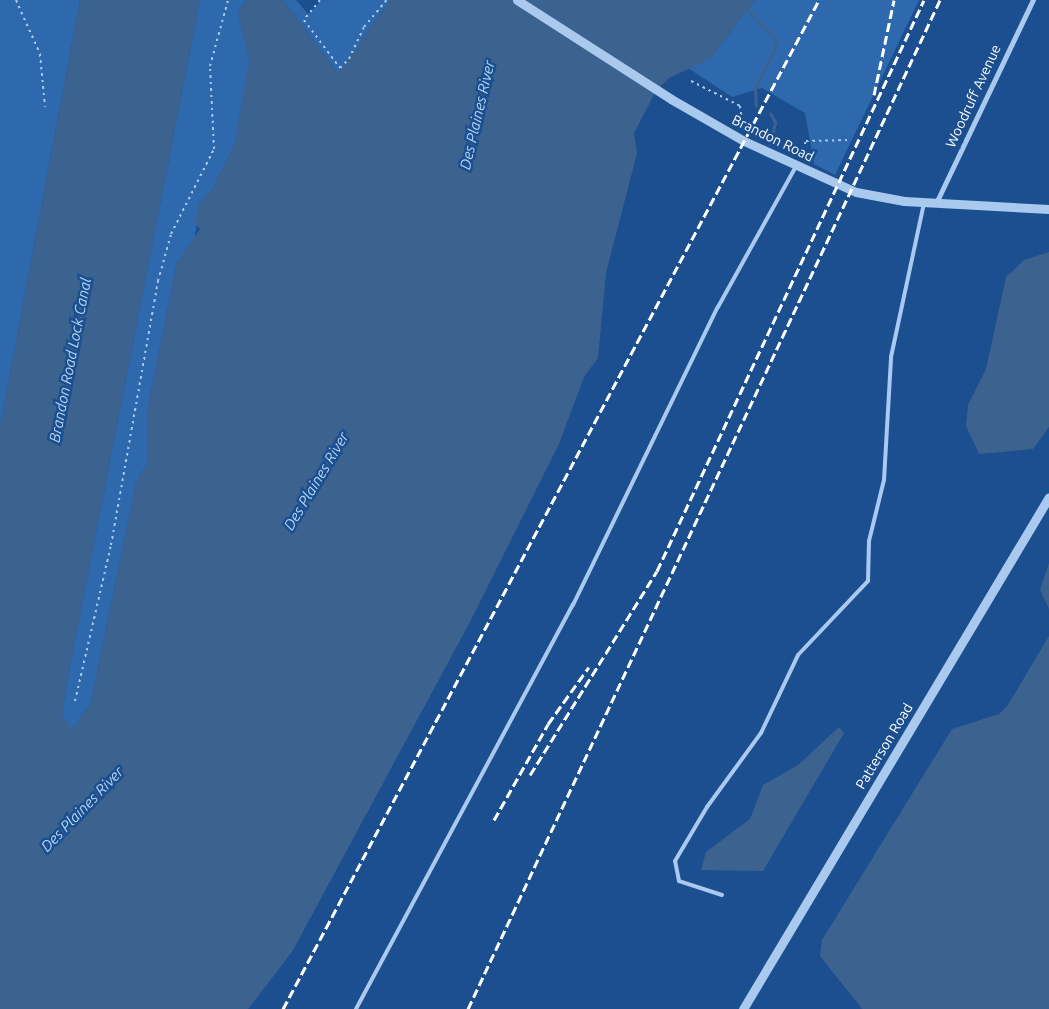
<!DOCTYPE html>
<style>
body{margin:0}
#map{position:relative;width:1049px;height:1009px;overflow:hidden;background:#1b4f8f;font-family:Ubuntu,sans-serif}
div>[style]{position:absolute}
.green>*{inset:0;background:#2e69ad}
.water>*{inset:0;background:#3c6290}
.stream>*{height:3px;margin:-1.5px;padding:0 1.5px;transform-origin:1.5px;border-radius:1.5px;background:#3c6290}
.path>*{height:2px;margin-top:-1px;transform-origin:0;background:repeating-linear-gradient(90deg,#a9c9ee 0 2.5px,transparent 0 6.5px)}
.service>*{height:4px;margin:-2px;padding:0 2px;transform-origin:2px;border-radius:2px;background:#a9c9ee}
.minor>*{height:5px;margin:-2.5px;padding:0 2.5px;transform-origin:2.5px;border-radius:2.5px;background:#a9c9ee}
.tertiary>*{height:9px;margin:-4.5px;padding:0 4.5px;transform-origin:4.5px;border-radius:4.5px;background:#a9c9ee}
.rail>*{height:3px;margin-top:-1.5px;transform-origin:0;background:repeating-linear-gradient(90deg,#fff 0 9px,transparent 0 13px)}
span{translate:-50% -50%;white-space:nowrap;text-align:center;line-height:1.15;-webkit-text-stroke:5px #1b4f8f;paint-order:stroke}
.street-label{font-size:14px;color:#fff}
.water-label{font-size:15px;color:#b5d3f5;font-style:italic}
</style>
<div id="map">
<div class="green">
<i style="clip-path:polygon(0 0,80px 0,0 427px)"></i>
<i style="clip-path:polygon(200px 0,246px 0,238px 13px,250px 60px,235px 143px,212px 190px,200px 203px,194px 241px,177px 262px,147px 412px,147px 464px,136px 483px,91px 702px,72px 730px,65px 726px,62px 714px,68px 676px)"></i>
<i style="clip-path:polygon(283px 0,296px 0,308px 14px,322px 0,390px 0,338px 73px)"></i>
<i style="clip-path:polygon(755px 0,919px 0,835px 175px,814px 164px,805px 113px,762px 88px,732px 97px,688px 68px,710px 59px)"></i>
</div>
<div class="water">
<i style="clip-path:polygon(80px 0,200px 0,68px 676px,62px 714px,72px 730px,91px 702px,136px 483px,147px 464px,147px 412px,177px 262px,200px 229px,195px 223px,200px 203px,212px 190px,235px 143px,249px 60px,238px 13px,246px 0,283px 0,338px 73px,390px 0,755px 0,710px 59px,669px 78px,656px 91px,634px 133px,637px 153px,606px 273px,598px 358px,584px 377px,559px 444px,471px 620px,292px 952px,248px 1009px,0 1009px,0 427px)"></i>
<i style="clip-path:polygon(1049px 252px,1049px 427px,1033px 449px,979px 454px,966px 426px,968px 405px,986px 369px,1006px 277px,1024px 260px)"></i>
<i style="clip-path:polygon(1049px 563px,1049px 609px,1040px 590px)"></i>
<i style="clip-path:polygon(1049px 636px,1049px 1009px,862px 1009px,820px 956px,822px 940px,952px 729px,999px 714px,1008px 705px)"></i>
<i style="clip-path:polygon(839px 727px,844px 733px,763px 871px,701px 870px,706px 852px,750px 819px,763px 785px,798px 765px)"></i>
</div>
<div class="stream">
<i style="left:749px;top:11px;width:39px;rotate:46deg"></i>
<i style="left:776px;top:39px;width:12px;rotate:99deg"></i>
<i style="left:774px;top:51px;width:42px;rotate:117.2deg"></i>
<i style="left:755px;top:88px;width:17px;rotate:87deg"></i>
<i style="left:770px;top:144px;width:23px;rotate:-77deg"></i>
<i style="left:775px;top:122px;width:10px;rotate:-119deg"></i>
</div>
<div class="path">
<i style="left:16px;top:0;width:59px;rotate:66deg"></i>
<i style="left:40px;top:54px;width:53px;rotate:84.6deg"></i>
<i style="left:320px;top:0;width:26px;rotate:129deg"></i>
<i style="left:304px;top:20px;width:60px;rotate:53.1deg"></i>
<i style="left:340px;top:68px;width:13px;rotate:-45deg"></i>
<i style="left:349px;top:59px;width:35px;rotate:-65deg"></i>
<i style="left:364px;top:27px;width:35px;rotate:-50deg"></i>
<i style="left:691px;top:81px;width:55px;rotate:27deg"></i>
<i style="left:740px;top:106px;width:25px;rotate:83deg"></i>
<i style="left:800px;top:156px;width:16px;rotate:-68deg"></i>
<i style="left:806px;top:141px;width:44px;rotate:-1.3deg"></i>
<i style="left:75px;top:701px;width:160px;rotate:-77deg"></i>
<i style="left:111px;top:545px;width:268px;rotate:-79.9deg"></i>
<i style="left:158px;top:281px;width:49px;rotate:-74.5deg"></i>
<i style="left:171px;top:234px;width:95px;rotate:-63.2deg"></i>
<i style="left:214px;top:149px;width:83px;rotate:-92.8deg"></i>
<i style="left:210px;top:66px;width:68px;rotate:-74.7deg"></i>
</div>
<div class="service">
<i style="left:722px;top:895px;width:45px;rotate:-162deg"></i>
<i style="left:679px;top:881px;width:20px;rotate:-101deg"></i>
<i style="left:675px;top:861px;width:63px;rotate:-59.3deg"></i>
<i style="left:707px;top:807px;width:92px;rotate:-53.9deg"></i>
<i style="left:761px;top:733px;width:86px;rotate:-64.6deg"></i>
<i style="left:798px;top:655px;width:102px;rotate:-46.6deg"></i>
<i style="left:868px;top:581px;width:40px;rotate:-88.6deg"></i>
<i style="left:869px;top:541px;width:63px;rotate:-76.2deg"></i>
<i style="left:884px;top:480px;width:123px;rotate:-86.7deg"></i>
<i style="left:891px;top:357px;width:157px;rotate:-77.9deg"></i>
<i style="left:356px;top:1009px;width:459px;rotate:-61.8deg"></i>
<i style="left:573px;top:605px;width:331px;rotate:-64.1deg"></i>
<i style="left:718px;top:307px;width:161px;rotate:-61deg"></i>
</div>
<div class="minor">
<i style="left:936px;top:203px;width:225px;rotate:-64.5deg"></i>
</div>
<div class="tertiary">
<i style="left:517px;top:0;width:183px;rotate:32.7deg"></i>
<i style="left:671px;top:99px;width:84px;rotate:29.9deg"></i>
<i style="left:744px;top:141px;width:123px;rotate:24.5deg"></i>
<i style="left:856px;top:192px;width:49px;rotate:10.6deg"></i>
<i style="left:904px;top:201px;width:145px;rotate:3.2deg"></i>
<i style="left:743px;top:1009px;width:596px;rotate:-59.14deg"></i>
</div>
<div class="rail">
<i style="left:874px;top:95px;width:97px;rotate:-78.1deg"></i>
<i style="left:530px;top:775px;width:240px;rotate:-58.1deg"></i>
<i style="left:657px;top:571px;width:630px;rotate:-64.94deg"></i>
<i style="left:494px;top:820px;width:110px;rotate:-60.6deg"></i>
<i style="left:548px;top:724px;width:70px;rotate:-54.3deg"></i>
<i style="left:283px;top:1009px;width:1143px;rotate:-62.02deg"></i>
<i style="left:468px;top:1009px;width:1114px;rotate:-64.93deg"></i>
</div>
<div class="street-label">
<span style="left:973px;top:96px;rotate:-65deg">Woodruff Avenue</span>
<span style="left:773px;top:138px;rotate:26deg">Brandon Road</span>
<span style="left:884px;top:746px;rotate:-59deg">Patterson Road</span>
</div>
<div class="water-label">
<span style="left:477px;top:115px;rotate:-77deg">Des Plaines River</span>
<span style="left:70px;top:360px;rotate:-79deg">Brandon Road Lock Canal</span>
<span style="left:316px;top:481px;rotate:-59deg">Des Plaines River</span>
<span style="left:82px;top:809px;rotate:-46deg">Des Plaines River</span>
</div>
</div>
